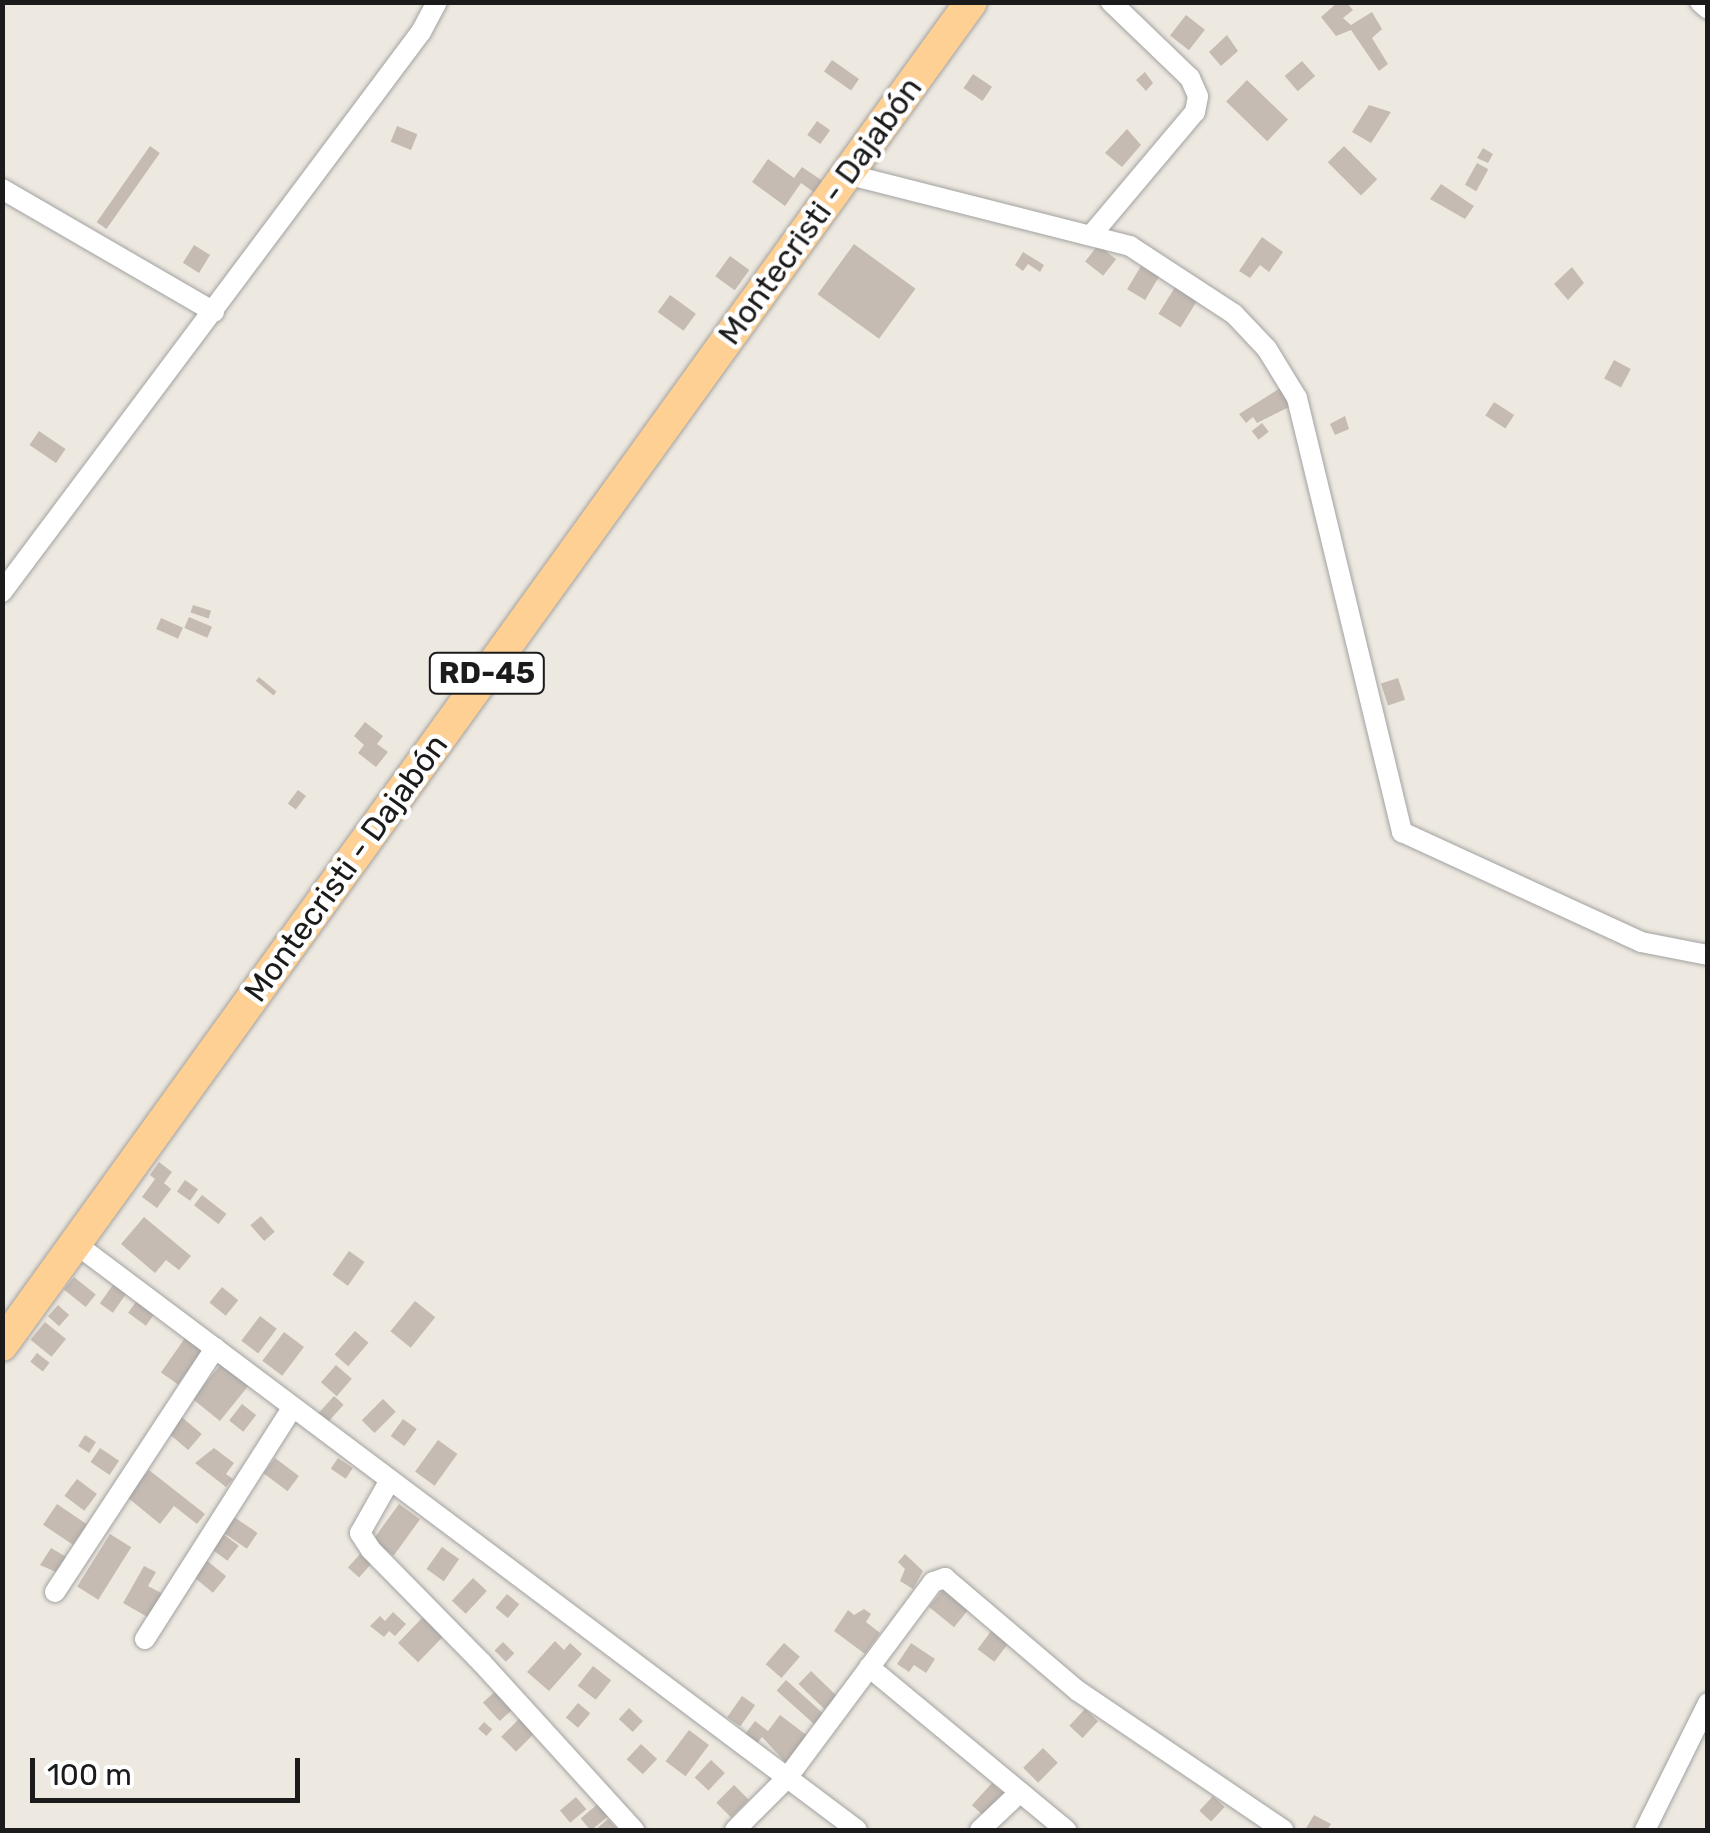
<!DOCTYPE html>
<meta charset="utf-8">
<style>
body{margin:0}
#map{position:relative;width:1710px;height:1833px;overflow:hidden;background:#eee9e0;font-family:Rubik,sans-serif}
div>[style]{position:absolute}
.building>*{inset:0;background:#c5bbb3;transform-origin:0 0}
.roads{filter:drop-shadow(0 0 2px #a2a2a2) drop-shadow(0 0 2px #a2a2a2)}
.street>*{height:20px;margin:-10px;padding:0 10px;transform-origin:10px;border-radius:10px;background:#fff}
.primary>*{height:32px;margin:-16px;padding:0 16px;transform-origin:16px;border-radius:16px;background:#ffd094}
span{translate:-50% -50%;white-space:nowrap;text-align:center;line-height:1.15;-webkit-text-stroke:9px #fff;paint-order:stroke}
.shield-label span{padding:2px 8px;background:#fff;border:2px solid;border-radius:8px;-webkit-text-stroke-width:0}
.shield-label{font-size:30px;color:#1b1b1b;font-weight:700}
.street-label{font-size:32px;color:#1b1b1b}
.frame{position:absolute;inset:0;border:5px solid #1b1b1b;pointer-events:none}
.scale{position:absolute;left:30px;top:1758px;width:270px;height:45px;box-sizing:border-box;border:5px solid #1b1b1b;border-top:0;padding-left:12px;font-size:30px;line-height:35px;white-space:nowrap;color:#1b1b1b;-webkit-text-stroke:8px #fff;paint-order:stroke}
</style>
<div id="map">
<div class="building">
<i style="clip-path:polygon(1338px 2px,1346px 2px,1353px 10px,1343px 18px,1351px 25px,1372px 12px,1382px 29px,1372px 38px,1388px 64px,1379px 71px,1351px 30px,1336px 36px,1321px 17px)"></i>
<i style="left:1186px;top:15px;width:24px;height:26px;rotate:38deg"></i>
<i style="clip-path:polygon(1227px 35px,1238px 51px,1221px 66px,1209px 52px)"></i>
<i style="left:832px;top:60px;width:33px;height:14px;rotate:35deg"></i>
<i style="left:1302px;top:61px;width:20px;height:23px;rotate:49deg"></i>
<i style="clip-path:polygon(1145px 72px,1153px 83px,1146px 91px,1136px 80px)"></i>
<i style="left:973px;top:74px;width:23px;height:17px;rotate:34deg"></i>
<i style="left:1247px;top:80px;width:57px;height:30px;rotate:44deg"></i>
<i style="clip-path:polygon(1369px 105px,1391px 112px,1371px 143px,1352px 132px)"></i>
<i style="left:817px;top:121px;width:16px;height:17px;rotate:35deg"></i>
<i style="left:397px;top:126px;width:22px;height:17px;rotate:22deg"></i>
<i style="clip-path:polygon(1127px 129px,1141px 145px,1122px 167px,1105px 153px)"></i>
<i style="left:150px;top:146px;width:12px;height:93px;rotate:35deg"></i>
<i style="left:1344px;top:146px;width:47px;height:23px;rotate:45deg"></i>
<i style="clip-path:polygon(1483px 148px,1493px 154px,1488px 163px,1477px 158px)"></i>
<i style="clip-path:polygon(768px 159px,794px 178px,802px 167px,830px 186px,822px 198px,801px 183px,785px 206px,752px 182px)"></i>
<i style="left:1477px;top:163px;width:13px;height:25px;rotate:29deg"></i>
<i style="clip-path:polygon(1441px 184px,1474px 206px,1465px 219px,1430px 199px)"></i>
<i style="clip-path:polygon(1262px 237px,1283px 252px,1269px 272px,1260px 265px,1250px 278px,1239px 271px)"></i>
<i style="left:854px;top:244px;width:76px;height:62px;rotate:36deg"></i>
<i style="left:194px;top:245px;width:19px;height:21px;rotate:32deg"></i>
<i style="left:1098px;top:245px;width:23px;height:21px;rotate:38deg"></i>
<i style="clip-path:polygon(1023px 252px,1044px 265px,1040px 272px,1028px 264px,1023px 271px,1015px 265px)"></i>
<i style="left:730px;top:256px;width:24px;height:25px;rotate:36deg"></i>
<i style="left:1141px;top:266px;width:21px;height:27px;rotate:31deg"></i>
<i style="clip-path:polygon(1572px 267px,1584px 283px,1568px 300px,1554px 284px)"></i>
<i style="left:1177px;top:284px;width:26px;height:35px;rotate:32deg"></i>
<i style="left:670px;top:295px;width:32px;height:21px;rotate:36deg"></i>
<i style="left:1614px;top:360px;width:19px;height:21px;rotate:28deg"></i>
<i style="clip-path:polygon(1282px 387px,1289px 407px,1257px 423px,1253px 417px,1246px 423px,1239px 414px)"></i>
<i style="left:1494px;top:402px;width:24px;height:16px;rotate:33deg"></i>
<i style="clip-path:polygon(1345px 416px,1349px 429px,1335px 435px,1330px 424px)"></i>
<i style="left:1262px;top:423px;width:11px;height:13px;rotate:52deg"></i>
<i style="left:39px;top:431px;width:32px;height:17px;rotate:34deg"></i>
<i style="left:193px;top:605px;width:19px;height:8px;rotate:18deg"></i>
<i style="left:189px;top:617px;width:25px;height:12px;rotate:23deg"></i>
<i style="left:161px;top:618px;width:24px;height:12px;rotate:24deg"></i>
<i style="left:259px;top:677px;width:23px;height:5px;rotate:40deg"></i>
<i style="left:1398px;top:678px;width:23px;height:18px;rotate:72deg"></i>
<i style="clip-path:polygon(365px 722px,383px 736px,377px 744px,388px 752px,376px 767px,358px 753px,364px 745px,354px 736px)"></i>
<i style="left:298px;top:790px;width:10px;height:17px;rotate:37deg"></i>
<i style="clip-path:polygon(159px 1162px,172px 1172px,164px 1183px,171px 1189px,157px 1208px,142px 1197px,155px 1179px,150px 1175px)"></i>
<i style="left:185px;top:1180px;width:16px;height:14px;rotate:35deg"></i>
<i style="left:202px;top:1195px;width:31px;height:13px;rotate:38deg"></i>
<i style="left:261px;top:1216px;width:21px;height:14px;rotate:49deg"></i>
<i style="clip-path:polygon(144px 1217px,191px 1256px,179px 1270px,166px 1260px,155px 1273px,121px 1244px)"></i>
<i style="left:349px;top:1251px;width:19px;height:29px;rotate:35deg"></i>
<i style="left:74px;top:1277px;width:28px;height:16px;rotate:39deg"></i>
<i style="left:117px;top:1279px;width:16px;height:30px;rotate:35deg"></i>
<i style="left:222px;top:1287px;width:21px;height:20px;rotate:39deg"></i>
<i style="left:141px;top:1295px;width:22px;height:22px;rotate:36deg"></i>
<i style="left:415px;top:1301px;width:26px;height:39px;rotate:39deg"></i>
<i style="left:58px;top:1305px;width:15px;height:15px;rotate:42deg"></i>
<i style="left:260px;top:1316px;width:21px;height:31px;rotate:37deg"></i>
<i style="left:45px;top:1322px;width:27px;height:23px;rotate:39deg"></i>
<i style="left:355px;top:1331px;width:18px;height:31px;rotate:41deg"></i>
<i style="left:284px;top:1332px;width:25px;height:36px;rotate:37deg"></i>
<i style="left:185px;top:1338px;width:21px;height:42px;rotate:35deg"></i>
<i style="left:37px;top:1353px;width:16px;height:11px;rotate:38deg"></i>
<i style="left:221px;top:1364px;width:35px;height:45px;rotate:39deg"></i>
<i style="left:336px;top:1365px;width:21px;height:23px;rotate:41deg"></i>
<i style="left:334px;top:1396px;width:13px;height:25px;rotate:42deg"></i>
<i style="left:383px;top:1399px;width:18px;height:30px;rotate:45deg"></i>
<i style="left:242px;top:1404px;width:18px;height:21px;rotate:38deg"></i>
<i style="left:178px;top:1414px;width:31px;height:21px;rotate:40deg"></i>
<i style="left:403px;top:1419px;width:17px;height:21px;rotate:36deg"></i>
<i style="left:85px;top:1435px;width:13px;height:13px;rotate:32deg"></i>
<i style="left:438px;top:1440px;width:24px;height:39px;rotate:36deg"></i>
<i style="left:100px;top:1448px;width:23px;height:17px;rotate:34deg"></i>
<i style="clip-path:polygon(214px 1448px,234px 1463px,226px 1474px,233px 1479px,226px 1487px,195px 1463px)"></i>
<i style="left:275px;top:1458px;width:30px;height:19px;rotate:37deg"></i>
<i style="left:338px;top:1458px;width:18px;height:13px;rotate:34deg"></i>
<i style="clip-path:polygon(149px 1470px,205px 1514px,197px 1524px,174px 1506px,160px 1524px,127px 1497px)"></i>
<i style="left:77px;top:1479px;width:25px;height:21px;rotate:37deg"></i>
<i style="left:57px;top:1504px;width:36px;height:25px;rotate:34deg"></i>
<i style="left:399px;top:1504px;width:26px;height:45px;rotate:36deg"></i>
<i style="left:231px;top:1515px;width:32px;height:19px;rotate:34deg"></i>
<i style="left:222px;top:1533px;width:21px;height:19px;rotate:37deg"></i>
<i style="left:110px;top:1534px;width:25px;height:62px;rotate:32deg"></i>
<i style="left:442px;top:1547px;width:21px;height:27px;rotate:35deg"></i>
<i style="clip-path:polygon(51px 1548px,68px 1558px,58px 1573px,40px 1565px)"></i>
<i style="left:360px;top:1554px;width:15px;height:18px;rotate:42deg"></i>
<i style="clip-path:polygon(905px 1554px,923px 1571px,913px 1589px,900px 1581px,905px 1569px,898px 1562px)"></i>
<i style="left:206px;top:1560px;width:26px;height:21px;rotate:39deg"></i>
<i style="clip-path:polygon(144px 1566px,156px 1572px,148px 1586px,165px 1595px,151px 1619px,123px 1603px)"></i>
<i style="left:473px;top:1578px;width:19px;height:31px;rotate:43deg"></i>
<i style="left:943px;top:1590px;width:32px;height:22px;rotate:39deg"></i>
<i style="left:507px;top:1594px;width:16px;height:18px;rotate:40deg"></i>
<i style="clip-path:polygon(864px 1609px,871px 1614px,866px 1622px,880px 1633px,865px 1654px,834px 1631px,848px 1610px,854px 1615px)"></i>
<i style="clip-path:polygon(393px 1612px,406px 1624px,395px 1636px,389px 1631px,384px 1637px,370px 1626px,380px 1616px,385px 1621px)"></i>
<i style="left:423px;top:1617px;width:28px;height:36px;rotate:44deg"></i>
<i style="left:995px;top:1626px;width:21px;height:29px;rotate:37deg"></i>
<i style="clip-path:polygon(555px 1641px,564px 1650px,570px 1643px,582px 1654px,549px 1691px,527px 1672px)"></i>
<i style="left:503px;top:1642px;width:16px;height:12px;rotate:45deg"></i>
<i style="left:784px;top:1643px;width:21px;height:28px;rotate:41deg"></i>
<i style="clip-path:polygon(911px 1643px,935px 1659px,926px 1673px,914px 1665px,909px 1672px,897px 1664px)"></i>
<i style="left:593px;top:1666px;width:23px;height:25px;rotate:38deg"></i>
<i style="left:811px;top:1671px;width:36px;height:18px;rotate:44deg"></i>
<i style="left:786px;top:1680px;width:51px;height:14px;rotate:42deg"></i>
<i style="left:500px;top:1687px;width:25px;height:23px;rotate:48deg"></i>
<i style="left:742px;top:1696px;width:16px;height:26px;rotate:35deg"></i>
<i style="left:578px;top:1703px;width:16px;height:19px;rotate:40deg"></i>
<i style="left:629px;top:1708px;width:19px;height:15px;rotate:43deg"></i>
<i style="left:1085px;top:1709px;width:18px;height:23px;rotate:43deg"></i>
<i style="clip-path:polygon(780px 1715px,809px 1737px,788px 1765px,762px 1737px,754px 1747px,742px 1738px,755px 1721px,768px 1731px)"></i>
<i style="left:521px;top:1717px;width:21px;height:28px;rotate:45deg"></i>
<i style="left:484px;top:1722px;width:11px;height:9px;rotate:41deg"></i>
<i style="left:689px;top:1730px;width:25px;height:39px;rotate:37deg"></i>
<i style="left:641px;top:1744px;width:22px;height:21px;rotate:43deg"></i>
<i style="left:1043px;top:1748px;width:21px;height:28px;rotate:45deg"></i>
<i style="left:711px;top:1760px;width:19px;height:24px;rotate:43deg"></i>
<i style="left:992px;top:1783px;width:15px;height:30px;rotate:42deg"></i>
<i style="left:734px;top:1785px;width:21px;height:25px;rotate:45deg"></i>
<i style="left:1213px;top:1796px;width:16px;height:20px;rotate:43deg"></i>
<i style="left:576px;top:1797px;width:16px;height:21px;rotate:50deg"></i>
<i style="left:599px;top:1803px;width:16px;height:24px;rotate:50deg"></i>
<i style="clip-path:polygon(1314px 1815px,1331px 1824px,1327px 1830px,1305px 1830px)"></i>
<i style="clip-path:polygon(608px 1819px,618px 1830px,595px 1830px)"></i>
</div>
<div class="roads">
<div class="street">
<i style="left:1700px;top:2px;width:11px;rotate:41deg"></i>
<i style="left:846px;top:174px;width:293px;rotate:14.2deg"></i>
<i style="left:1130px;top:246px;width:124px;rotate:33.2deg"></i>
<i style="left:1234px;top:314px;width:48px;rotate:46.7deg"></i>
<i style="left:1267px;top:349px;width:57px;rotate:58.5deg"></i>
<i style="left:1297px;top:398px;width:447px;rotate:76.4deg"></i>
<i style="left:1402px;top:832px;width:263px;rotate:24.7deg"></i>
<i style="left:1641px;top:942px;width:68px;rotate:11deg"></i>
<i style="left:2px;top:189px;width:245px;rotate:30.1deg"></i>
<i style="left:1093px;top:233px;width:158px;rotate:-49.9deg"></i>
<i style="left:1195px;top:112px;width:16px;rotate:-79deg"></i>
<i style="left:1198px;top:96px;width:20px;rotate:-114deg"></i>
<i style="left:1190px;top:78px;width:110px;rotate:-136.1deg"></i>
<i style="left:2px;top:592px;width:699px;rotate:-53.2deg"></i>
<i style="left:421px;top:32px;width:34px;rotate:-62deg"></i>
<i style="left:76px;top:1244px;width:976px;rotate:36.88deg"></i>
<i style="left:390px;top:1480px;width:61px;rotate:119.5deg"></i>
<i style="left:360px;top:1533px;width:20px;rotate:57deg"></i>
<i style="left:371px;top:1550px;width:158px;rotate:45.5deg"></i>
<i style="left:482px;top:1663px;width:226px;rotate:47.7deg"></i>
<i style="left:55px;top:1592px;width:292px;rotate:-56.7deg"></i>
<i style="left:145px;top:1639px;width:275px;rotate:-57.5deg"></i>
<i style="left:869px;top:1667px;width:256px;rotate:39.6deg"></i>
<i style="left:735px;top:1830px;width:74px;rotate:-45deg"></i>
<i style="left:787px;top:1778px;width:244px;rotate:-53.3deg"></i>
<i style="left:933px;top:1582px;width:13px;rotate:-18deg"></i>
<i style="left:945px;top:1578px;width:175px;rotate:40.4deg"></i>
<i style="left:1078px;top:1691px;width:248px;rotate:34.1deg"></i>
<i style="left:980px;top:1830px;width:55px;rotate:-43.5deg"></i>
<i style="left:1645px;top:1830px;width:142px;rotate:-63.6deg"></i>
</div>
<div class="primary">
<i style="left:2px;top:1345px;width:1656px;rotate:-54.19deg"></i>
</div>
</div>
<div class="shield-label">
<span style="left:487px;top:673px">RD-45</span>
</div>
<div class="street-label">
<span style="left:820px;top:211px;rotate:-54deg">Montecristi - Dajabón</span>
<span style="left:346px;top:868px;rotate:-54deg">Montecristi - Dajabón</span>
</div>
<div class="frame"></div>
<div class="scale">100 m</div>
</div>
